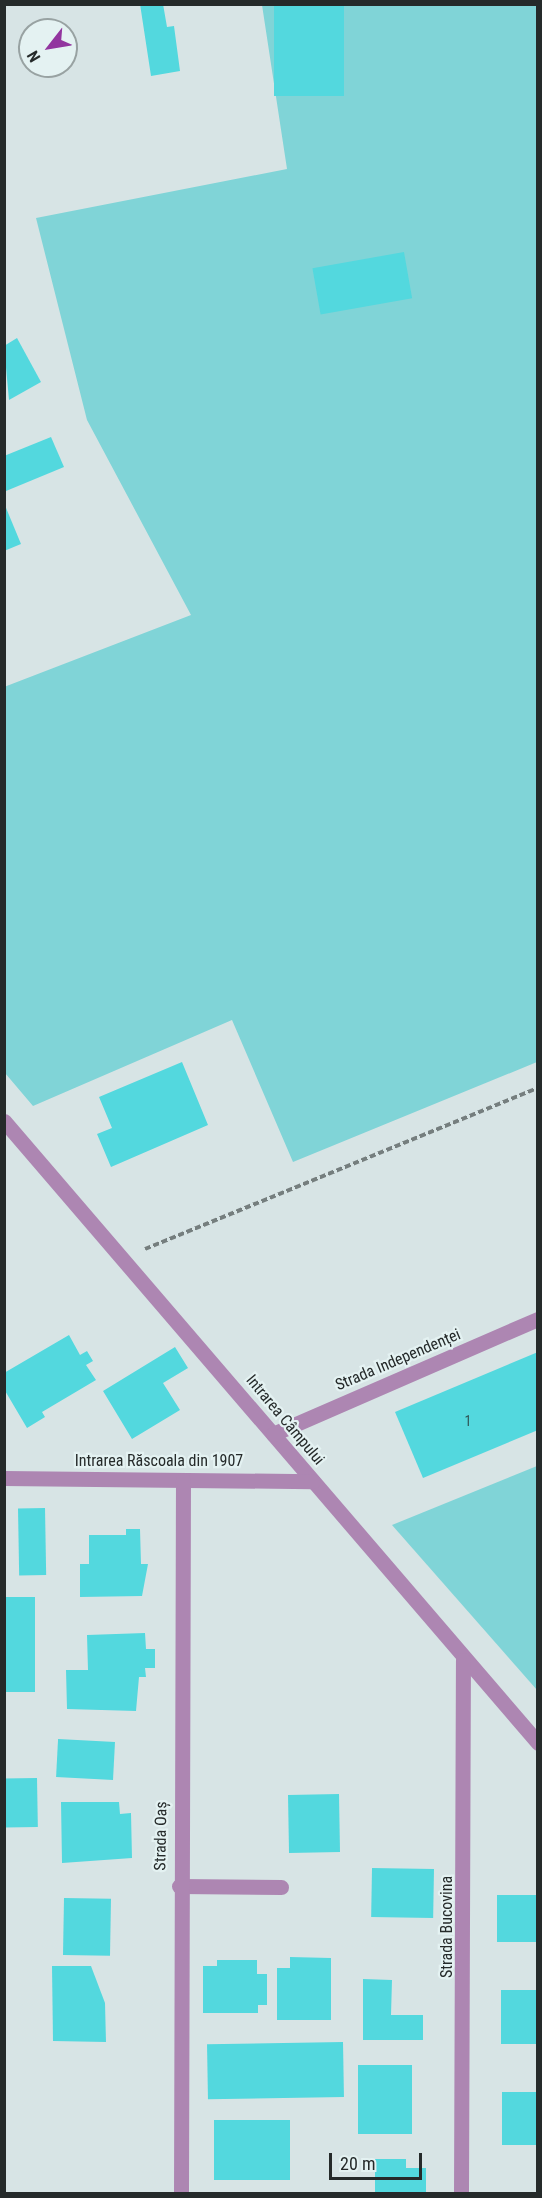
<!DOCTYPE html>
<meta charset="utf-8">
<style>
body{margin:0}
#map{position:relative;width:542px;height:2198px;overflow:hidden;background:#d7e4e5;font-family:"Roboto Condensed",sans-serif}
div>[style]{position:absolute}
.green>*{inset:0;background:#80d4d7}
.building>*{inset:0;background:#53d8de;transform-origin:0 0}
.path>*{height:4px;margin-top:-2px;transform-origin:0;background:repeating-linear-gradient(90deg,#757e7e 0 6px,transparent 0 9px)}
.street>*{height:15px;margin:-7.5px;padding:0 7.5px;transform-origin:7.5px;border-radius:7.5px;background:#ad86b2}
span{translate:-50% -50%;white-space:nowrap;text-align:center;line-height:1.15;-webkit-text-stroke:4.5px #e4f2f2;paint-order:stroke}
.number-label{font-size:14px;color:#305657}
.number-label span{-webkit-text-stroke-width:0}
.street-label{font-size:16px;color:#252a2a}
.frame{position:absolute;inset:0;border:6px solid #252a2a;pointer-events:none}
.north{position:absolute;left:18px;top:18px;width:60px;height:60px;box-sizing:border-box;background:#e4f2f2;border:2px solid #98a2a2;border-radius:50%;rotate:239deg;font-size:16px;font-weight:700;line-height:24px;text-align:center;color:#252a2a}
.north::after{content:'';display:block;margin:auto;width:21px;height:27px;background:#92359f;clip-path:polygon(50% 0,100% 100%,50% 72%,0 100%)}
.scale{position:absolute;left:329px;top:2153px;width:93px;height:27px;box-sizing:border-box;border:3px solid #252a2a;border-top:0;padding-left:8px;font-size:18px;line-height:21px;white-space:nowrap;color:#252a2a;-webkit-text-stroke:4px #e4f2f2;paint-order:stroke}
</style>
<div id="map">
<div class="green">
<i style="clip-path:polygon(262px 5px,537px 5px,537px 1062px,293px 1162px,232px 1020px,33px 1106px,5px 1073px,4px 687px,191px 615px,87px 420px,36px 218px,287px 169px)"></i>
<i style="clip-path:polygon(537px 1466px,537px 1690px,392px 1525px)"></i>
</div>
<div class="building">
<i style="clip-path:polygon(140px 4px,163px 4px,167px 27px,174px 26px,180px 71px,151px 76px)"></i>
<i style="left:274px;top:4px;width:70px;height:92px"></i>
<i style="left:404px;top:252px;width:47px;height:93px;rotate:80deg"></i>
<i style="clip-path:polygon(17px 338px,41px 382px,9px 400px,4px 346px)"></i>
<i style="clip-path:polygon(51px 437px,64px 467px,6px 491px,4px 456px)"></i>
<i style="clip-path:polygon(4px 503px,21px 544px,4px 551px)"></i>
<i style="clip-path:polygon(182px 1062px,208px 1125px,111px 1167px,97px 1134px,112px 1128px,99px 1097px)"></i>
<i style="clip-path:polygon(69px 1335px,80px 1355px,87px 1351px,93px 1361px,86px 1365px,96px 1380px,42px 1412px,45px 1417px,27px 1428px,4px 1389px,4px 1373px)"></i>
<i style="clip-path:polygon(175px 1347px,188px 1368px,163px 1383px,180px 1410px,132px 1439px,103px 1391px)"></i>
<i style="clip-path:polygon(538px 1352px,538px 1430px,423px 1478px,395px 1412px)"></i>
<i style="left:45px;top:1508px;width:67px;height:27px;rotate:89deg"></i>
<i style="clip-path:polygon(126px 1529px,140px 1529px,141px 1564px,148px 1564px,142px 1596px,80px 1597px,80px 1564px,89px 1564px,89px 1535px,126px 1535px)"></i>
<i style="left:4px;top:1597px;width:31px;height:95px"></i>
<i style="clip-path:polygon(145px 1633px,146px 1649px,155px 1649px,155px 1668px,145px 1668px,146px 1677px,139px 1677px,136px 1711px,67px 1709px,66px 1670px,88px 1670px,87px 1635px)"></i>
<i style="left:115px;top:1742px;width:38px;height:57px;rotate:93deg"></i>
<i style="left:37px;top:1778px;width:49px;height:33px;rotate:89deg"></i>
<i style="left:339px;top:1794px;width:58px;height:51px;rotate:89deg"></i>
<i style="clip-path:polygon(61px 1802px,119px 1802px,120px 1814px,131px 1813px,132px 1858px,62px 1863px)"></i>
<i style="left:434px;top:1869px;width:49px;height:62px;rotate:91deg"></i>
<i style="left:497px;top:1895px;width:41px;height:47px"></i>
<i style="left:64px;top:1898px;width:47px;height:57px;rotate:1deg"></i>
<i style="clip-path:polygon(290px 1957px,331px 1958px,331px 2020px,277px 2020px,277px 1968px,290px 1968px)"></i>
<i style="clip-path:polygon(217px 1960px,257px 1960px,257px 1974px,267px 1974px,267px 2005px,258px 2005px,258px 2013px,203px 2013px,203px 1966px,217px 1966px)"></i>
<i style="clip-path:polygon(52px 1966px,91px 1966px,105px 2003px,106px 2042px,53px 2041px)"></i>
<i style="clip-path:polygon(363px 1979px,392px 1980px,391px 2015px,423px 2015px,423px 2040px,363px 2040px)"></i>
<i style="left:501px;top:1990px;width:37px;height:54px"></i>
<i style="left:343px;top:2042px;width:55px;height:136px;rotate:89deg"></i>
<i style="left:358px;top:2065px;width:54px;height:69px"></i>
<i style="left:502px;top:2092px;width:36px;height:53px"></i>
<i style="left:214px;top:2120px;width:76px;height:60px"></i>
<i style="clip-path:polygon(375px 2159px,406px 2159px,406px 2168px,426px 2168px,426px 2194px,375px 2194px)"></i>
</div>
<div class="path">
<i style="left:145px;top:1249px;width:425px;rotate:-22.3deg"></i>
</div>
<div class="street">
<i style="left:4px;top:1121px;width:820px;rotate:49.35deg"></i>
<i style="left:273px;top:1434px;width:289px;rotate:-23.5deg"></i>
<i style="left:4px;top:1478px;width:309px;rotate:0.6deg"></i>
<i style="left:179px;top:1886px;width:102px;rotate:0.6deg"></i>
<i style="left:181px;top:2194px;width:714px;rotate:-89.84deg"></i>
<i style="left:461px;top:2194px;width:534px;rotate:-89.79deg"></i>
</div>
<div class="number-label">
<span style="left:468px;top:1421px">1</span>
</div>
<div class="street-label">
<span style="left:398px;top:1360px;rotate:-23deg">Strada Independenței</span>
<span style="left:285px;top:1420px;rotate:50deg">Intrarea Câmpului</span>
<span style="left:159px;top:1461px">Intrarea Răscoala din 1907</span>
<span style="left:161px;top:1836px;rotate:-89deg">Strada Oaș</span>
<span style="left:447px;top:1927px;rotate:-90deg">Strada Bucovina</span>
</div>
<div class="frame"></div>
<div class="north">N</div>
<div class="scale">20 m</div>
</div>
